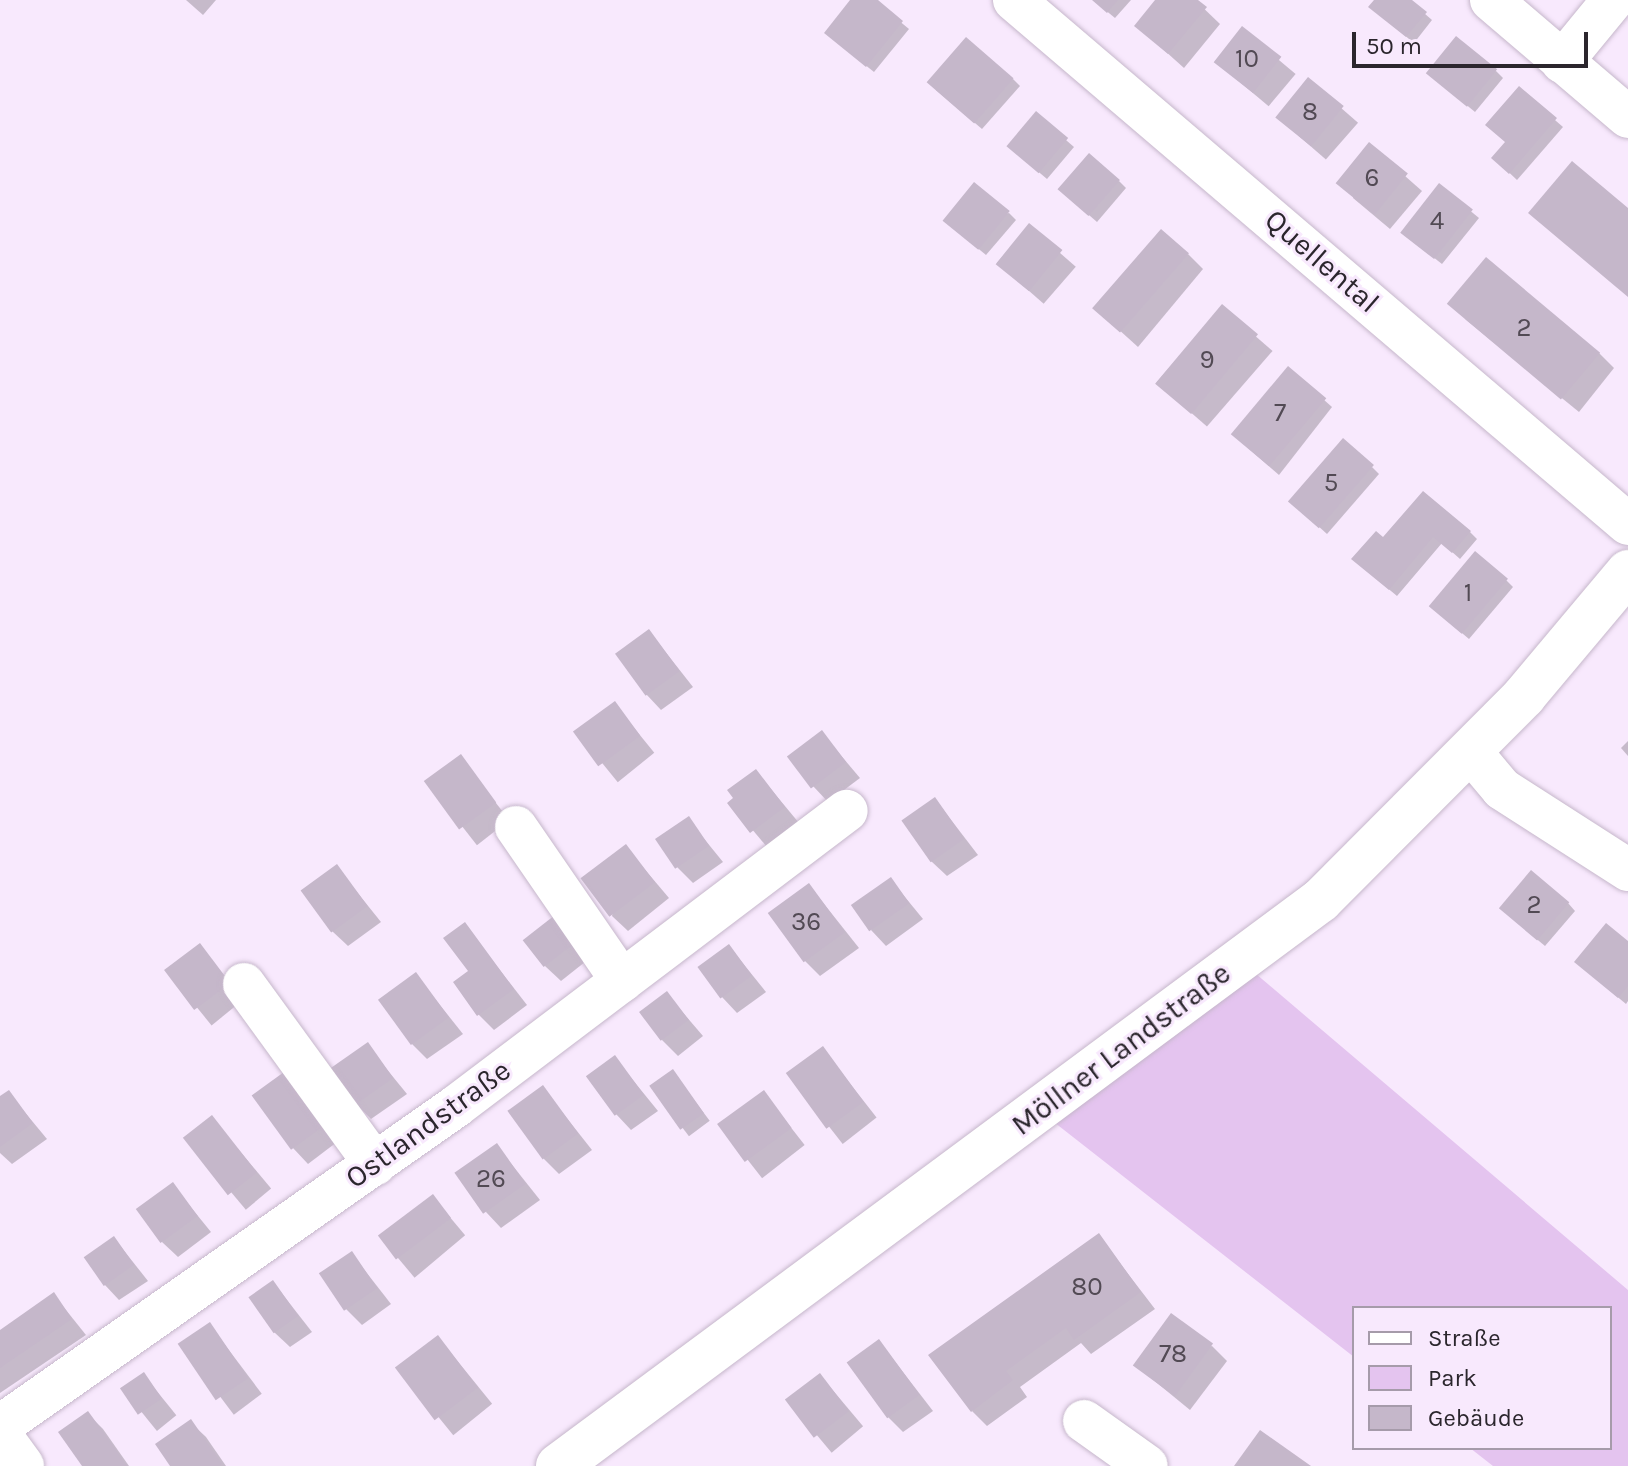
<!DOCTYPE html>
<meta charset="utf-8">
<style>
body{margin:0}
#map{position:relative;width:1628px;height:1466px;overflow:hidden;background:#f8e9fd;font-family:Karla,sans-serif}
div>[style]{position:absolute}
.green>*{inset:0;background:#e4c4ef}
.shadow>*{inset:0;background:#0003;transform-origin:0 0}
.building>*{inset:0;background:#c5b7ca;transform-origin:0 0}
.roads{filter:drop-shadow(0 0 2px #c6b7cb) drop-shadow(0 0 2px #c6b7cb)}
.minor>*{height:42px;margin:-21px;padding:0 21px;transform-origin:21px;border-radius:21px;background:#fff}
.major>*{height:44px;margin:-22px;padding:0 22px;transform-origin:22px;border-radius:22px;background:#fff}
span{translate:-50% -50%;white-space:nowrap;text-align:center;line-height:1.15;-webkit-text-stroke:6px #f8e9fd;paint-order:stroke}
.number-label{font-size:26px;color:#524a54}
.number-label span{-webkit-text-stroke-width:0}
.street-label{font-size:30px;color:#2b262d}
.legend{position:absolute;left:1352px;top:1306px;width:260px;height:144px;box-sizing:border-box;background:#f8e9fd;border:2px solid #a69baa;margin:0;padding:10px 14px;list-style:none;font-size:24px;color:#2b262d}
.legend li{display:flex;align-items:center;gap:16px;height:40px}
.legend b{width:40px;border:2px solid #a69baa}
.scale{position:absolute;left:1352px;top:32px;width:236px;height:36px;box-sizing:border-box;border:4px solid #2b262d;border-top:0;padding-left:10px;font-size:24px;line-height:28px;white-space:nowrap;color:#2b262d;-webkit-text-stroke:6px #f8e9fd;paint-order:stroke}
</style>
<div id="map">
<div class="green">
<i style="clip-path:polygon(1249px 968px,1628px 1290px,1628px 1466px,1493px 1466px,1470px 1448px,1610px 1448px,1610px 1308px,1354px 1308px,1354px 1357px,1050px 1119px)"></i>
</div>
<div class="shadow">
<i style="clip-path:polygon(186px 0,216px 0,203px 15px)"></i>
<i style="clip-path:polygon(853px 0,874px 0,909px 29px,874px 72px,834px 40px)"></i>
<i style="clip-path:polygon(1093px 0,1131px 0,1115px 18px)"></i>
<i style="clip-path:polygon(1158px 0,1195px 0,1220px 24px,1184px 68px,1136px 25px)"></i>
<i style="clip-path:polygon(1376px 0,1409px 0,1432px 20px,1414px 43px,1378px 14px)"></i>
<i style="left:1242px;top:29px;width:70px;height:42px;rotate:40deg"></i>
<i style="clip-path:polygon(1496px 71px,1503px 78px,1475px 112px,1436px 80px)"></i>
<i style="clip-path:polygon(1013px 79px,1020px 86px,982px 129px,936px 90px)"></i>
<i style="left:1309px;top:80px;width:65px;height:49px;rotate:41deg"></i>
<i style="clip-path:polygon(1519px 89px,1563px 127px,1517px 180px,1501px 165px)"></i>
<i style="clip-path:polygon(1036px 114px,1074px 147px,1047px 179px,1016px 153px)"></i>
<i style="clip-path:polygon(1370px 145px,1422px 191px,1390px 229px,1353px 198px)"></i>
<i style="clip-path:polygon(1119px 181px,1126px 188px,1097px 222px,1067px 196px)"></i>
<i style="clip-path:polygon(1440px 186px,1479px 218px,1442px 264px,1410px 239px)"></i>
<i style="clip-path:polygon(1009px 213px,1016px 220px,986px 255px,952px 227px)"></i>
<i style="left:1029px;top:226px;width:62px;height:49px;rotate:41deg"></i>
<i style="clip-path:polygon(1188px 254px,1203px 269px,1138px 347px,1096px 309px)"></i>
<i style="left:1222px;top:307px;width:67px;height:100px;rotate:41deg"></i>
<i style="clip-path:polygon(1465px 319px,1599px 353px,1614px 368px,1579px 412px)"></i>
<i style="clip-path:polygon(1288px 368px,1332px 407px,1279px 475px,1239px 440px)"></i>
<i style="clip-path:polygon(1372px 467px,1379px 474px,1327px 534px,1297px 507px)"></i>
<i style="clip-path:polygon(1470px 532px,1477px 539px,1460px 559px,1442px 543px,1397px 596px,1361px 566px,1384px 540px)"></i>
<i style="clip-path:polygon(1506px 580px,1513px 587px,1469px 639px,1438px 613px)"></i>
<i style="clip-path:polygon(649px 631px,693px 687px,661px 710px,646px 694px)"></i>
<i style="left:614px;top:703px;width:64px;height:47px;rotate:51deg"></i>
<i style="clip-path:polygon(822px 733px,860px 778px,828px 802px,813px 786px)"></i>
<i style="clip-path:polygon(1628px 741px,1628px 756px,1621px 748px)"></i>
<i style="left:460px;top:757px;width:80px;height:41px;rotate:52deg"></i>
<i style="clip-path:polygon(756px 771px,799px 823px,767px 847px,730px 803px)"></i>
<i style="clip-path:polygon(935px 799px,978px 855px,947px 876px,931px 861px)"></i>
<i style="clip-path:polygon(688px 819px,723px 862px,693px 883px,677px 867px)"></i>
<i style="clip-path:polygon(625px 846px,669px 898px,628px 931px,612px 916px)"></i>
<i style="clip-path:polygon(336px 866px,381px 922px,348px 946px,332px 931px)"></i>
<i style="clip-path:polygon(891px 880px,923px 919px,886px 946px,871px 930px)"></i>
<i style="clip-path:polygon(809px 885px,859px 948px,820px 976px,805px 961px)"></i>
<i style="clip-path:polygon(1568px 903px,1575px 911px,1545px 946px,1508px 915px)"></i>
<i style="clip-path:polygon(555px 917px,590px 958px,561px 981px,545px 966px)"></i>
<i style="clip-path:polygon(464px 924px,527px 1005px,494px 1030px,478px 1014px)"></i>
<i style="clip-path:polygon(1628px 943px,1628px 1001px,1626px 1004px,1584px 969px)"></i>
<i style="left:200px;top:946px;width:69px;height:41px;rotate:51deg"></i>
<i style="clip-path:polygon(729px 946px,766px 992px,737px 1013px,722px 997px)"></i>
<i style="clip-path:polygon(416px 975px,463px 1034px,427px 1059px,412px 1044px)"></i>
<i style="clip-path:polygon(667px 994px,703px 1036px,678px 1056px,662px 1040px)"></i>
<i style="clip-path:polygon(367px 1045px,407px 1094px,371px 1119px,356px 1104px)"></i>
<i style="left:823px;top:1049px;width:87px;height:43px;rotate:52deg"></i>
<i style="clip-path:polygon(615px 1058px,658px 1111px,631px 1130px,616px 1114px)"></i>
<i style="left:673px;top:1072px;width:61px;height:26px;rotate:53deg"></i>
<i style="clip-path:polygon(543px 1088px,592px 1150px,559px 1174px,544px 1159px)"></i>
<i style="clip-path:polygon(299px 1090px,337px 1142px,308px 1164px,293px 1148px)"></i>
<i style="clip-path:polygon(8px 1092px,47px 1139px,12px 1164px,0 1153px,0 1098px)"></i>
<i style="left:764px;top:1093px;width:66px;height:54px;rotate:52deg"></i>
<i style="left:212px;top:1118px;width:92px;height:33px;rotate:50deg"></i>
<i style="clip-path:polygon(497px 1146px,540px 1200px,501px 1228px,486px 1212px)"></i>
<i style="clip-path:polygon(172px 1184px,211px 1232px,178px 1257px,162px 1242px)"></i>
<i style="left:433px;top:1197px;width:50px;height:66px;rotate:50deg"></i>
<i style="clip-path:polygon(1099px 1236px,1155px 1309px,1091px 1354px,1081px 1343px,1020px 1387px,1027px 1397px,987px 1426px,972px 1411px)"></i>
<i style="clip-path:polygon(114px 1238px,148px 1281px,119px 1300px,104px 1284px)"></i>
<i style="clip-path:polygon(352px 1254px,391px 1304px,362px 1325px,346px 1309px)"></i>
<i style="clip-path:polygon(273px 1282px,312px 1332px,290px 1347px,274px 1332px)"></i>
<i style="clip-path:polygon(54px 1295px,86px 1335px,0 1393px,0 1331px)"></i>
<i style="left:210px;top:1325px;width:86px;height:35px;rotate:53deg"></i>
<i style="left:438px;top:1337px;width:86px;height:50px;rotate:51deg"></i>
<i style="clip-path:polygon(879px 1341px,933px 1411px,903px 1432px,888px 1417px)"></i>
<i style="clip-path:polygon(1212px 1346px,1227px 1361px,1190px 1410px,1135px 1365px)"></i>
<i style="left:143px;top:1374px;width:53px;height:25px;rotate:51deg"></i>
<i style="left:820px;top:1375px;width:67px;height:41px;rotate:50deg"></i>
<i style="clip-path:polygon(88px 1414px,103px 1429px,129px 1466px,82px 1466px)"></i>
<i style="clip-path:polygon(190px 1422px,206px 1437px,226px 1466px,172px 1466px)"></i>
</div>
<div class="building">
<i style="clip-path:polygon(850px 0,878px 0,903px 21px,866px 67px,824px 33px)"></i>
<i style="clip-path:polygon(1092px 0,1118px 0,1107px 13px)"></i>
<i style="clip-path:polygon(1155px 0,1198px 0,1207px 7px,1168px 54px,1134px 26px)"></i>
<i style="clip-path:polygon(1374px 0,1412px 0,1427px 12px,1406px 37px,1368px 7px)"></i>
<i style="left:1242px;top:26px;width:50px;height:46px;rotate:38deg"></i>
<i style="left:1456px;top:36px;width:53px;height:48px;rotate:39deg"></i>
<i style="left:966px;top:37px;width:63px;height:60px;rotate:41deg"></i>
<i style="left:1308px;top:77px;width:46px;height:52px;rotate:39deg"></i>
<i style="clip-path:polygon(1519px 86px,1557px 118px,1509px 174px,1491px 158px,1505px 142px,1485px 125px)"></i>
<i style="left:1036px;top:111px;width:42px;height:46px;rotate:40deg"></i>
<i style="left:1369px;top:142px;width:50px;height:53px;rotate:39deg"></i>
<i style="left:1089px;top:153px;width:41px;height:48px;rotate:41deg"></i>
<i style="clip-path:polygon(1572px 161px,1628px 208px,1628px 297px,1528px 213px)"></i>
<i style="left:974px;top:182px;width:46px;height:50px;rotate:39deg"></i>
<i style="left:1439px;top:183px;width:43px;height:63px;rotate:38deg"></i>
<i style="left:1029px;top:223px;width:43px;height:53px;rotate:39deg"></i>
<i style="left:1161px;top:229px;width:37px;height:105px;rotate:41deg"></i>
<i style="left:1486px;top:257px;width:149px;height:61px;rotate:40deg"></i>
<i style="left:1222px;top:304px;width:47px;height:104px;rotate:40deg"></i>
<i style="left:1288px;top:366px;width:50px;height:89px;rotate:40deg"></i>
<i style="left:1343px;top:438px;width:41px;height:84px;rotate:41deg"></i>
<i style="clip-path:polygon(1423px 491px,1471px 531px,1452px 553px,1433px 537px,1389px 590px,1351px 559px,1376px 531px,1383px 537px)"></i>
<i style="left:1475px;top:551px;width:43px;height:72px;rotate:40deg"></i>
<i style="left:649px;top:629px;width:52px;height:42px;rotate:54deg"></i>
<i style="left:615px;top:701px;width:43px;height:52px;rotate:54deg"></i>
<i style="left:822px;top:730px;width:40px;height:44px;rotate:53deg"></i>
<i style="left:461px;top:754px;width:60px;height:46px;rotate:54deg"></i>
<i style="clip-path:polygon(756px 769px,785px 807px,750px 833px,727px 803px,733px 798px,727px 790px)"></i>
<i style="left:935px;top:797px;width:51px;height:41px;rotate:55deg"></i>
<i style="left:689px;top:816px;width:36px;height:41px;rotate:56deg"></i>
<i style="left:626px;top:844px;width:48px;height:57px;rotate:53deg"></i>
<i style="left:337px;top:864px;width:52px;height:45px;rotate:54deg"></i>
<i style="left:1531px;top:870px;width:50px;height:50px;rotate:40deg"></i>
<i style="left:891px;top:877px;width:32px;height:49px;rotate:55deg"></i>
<i style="left:809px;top:883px;width:61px;height:51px;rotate:54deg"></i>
<i style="left:555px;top:915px;width:34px;height:41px;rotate:52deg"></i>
<i style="clip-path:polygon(465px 922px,514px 989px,477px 1016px,453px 982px,468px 971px,443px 938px)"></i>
<i style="clip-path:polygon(1606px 923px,1628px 941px,1628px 986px,1618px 998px,1574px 962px)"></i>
<i style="left:200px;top:943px;width:50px;height:45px;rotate:53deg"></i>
<i style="left:729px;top:944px;width:39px;height:39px;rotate:54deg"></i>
<i style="left:416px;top:972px;width:56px;height:47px;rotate:54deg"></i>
<i style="left:667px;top:991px;width:36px;height:35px;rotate:53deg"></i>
<i style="left:368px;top:1042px;width:44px;height:48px;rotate:55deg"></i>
<i style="left:823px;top:1046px;width:69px;height:46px;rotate:54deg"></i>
<i style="left:615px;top:1055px;width:49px;height:36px;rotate:54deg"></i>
<i style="left:673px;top:1069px;width:54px;height:29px;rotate:55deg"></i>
<i style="left:284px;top:1072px;width:67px;height:40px;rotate:54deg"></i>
<i style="left:543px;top:1085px;width:60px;height:44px;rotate:54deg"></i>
<i style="clip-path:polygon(9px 1090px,33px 1123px,0 1147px,0 1096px)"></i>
<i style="left:764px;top:1090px;width:47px;height:58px;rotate:54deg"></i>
<i style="left:212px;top:1115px;width:73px;height:37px;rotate:52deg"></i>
<i style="left:497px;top:1143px;width:50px;height:52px;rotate:55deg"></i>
<i style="left:173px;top:1182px;width:42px;height:46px;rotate:54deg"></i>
<i style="left:433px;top:1194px;width:30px;height:69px;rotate:53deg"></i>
<i style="clip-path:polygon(1099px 1233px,1141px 1292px,1074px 1340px,1066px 1328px,1006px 1371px,1013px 1380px,971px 1412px,928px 1355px)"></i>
<i style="left:114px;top:1236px;width:35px;height:37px;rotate:55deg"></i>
<i style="left:352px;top:1251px;width:45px;height:40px;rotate:56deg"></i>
<i style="left:273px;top:1280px;width:44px;height:30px;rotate:55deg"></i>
<i style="clip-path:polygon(54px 1292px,72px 1319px,0 1368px,0 1330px)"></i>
<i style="left:1171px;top:1313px;width:52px;height:65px;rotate:36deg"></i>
<i style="left:210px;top:1322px;width:68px;height:39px;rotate:56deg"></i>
<i style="left:438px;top:1335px;width:66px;height:54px;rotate:53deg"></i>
<i style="left:879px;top:1339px;width:69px;height:40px;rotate:54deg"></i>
<i style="left:144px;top:1372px;width:32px;height:29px;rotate:56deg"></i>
<i style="left:820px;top:1373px;width:48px;height:44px;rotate:53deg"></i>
<i style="clip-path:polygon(88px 1411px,109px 1440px,127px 1466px,82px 1466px,58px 1432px)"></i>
<i style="clip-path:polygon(191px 1419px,222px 1464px,220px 1466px,170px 1466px,155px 1444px)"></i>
<i style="clip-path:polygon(1260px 1430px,1311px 1466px,1234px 1466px)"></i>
</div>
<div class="roads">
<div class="minor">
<i style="left:1014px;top:0;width:807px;rotate:40.48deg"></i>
<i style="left:1491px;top:0;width:180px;rotate:40.5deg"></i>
<i style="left:1562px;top:62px;width:80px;rotate:-50.6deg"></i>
<i style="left:1471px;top:752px;width:48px;rotate:50deg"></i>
<i style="left:1502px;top:789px;width:150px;rotate:32.7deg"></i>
<i style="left:516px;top:827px;width:187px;rotate:55.5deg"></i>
<i style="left:244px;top:984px;width:223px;rotate:54deg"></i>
<i style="left:1084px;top:1421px;width:77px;rotate:35.5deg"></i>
<i style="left:0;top:1426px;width:556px;rotate:-35.03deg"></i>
<i style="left:455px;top:1107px;width:491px;rotate:-37.1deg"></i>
<i style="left:0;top:1434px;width:39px;rotate:54deg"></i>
</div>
<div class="major">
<i style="left:558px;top:1466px;width:950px;rotate:-36.57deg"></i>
<i style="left:1321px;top:900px;width:288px;rotate:-45.1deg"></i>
<i style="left:1524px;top:696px;width:162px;rotate:-50deg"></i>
</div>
</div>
<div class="number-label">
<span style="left:1247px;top:59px">10</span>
<span style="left:1310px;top:112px">8</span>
<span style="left:1372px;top:178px">6</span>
<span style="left:1437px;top:221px">4</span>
<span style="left:1524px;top:328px">2</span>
<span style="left:1207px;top:360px">9</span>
<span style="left:1280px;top:413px">7</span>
<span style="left:1331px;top:483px">5</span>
<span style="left:1468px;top:593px">1</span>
<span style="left:1534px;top:905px">2</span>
<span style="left:806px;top:922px">36</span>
<span style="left:491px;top:1179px">26</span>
<span style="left:1087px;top:1287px">80</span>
<span style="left:1173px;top:1354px">78</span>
</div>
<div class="street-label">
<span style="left:1322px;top:261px;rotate:41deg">Quellental</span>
<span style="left:1121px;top:1049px;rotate:-37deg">Möllner Landstraße</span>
<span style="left:428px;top:1124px;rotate:-36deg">Ostlandstraße</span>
</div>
<ul class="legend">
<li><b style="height:10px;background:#fff"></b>Straße</li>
<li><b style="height:22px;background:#e4c4ef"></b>Park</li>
<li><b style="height:22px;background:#c5b7ca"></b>Gebäude</li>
</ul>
<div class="scale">50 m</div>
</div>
